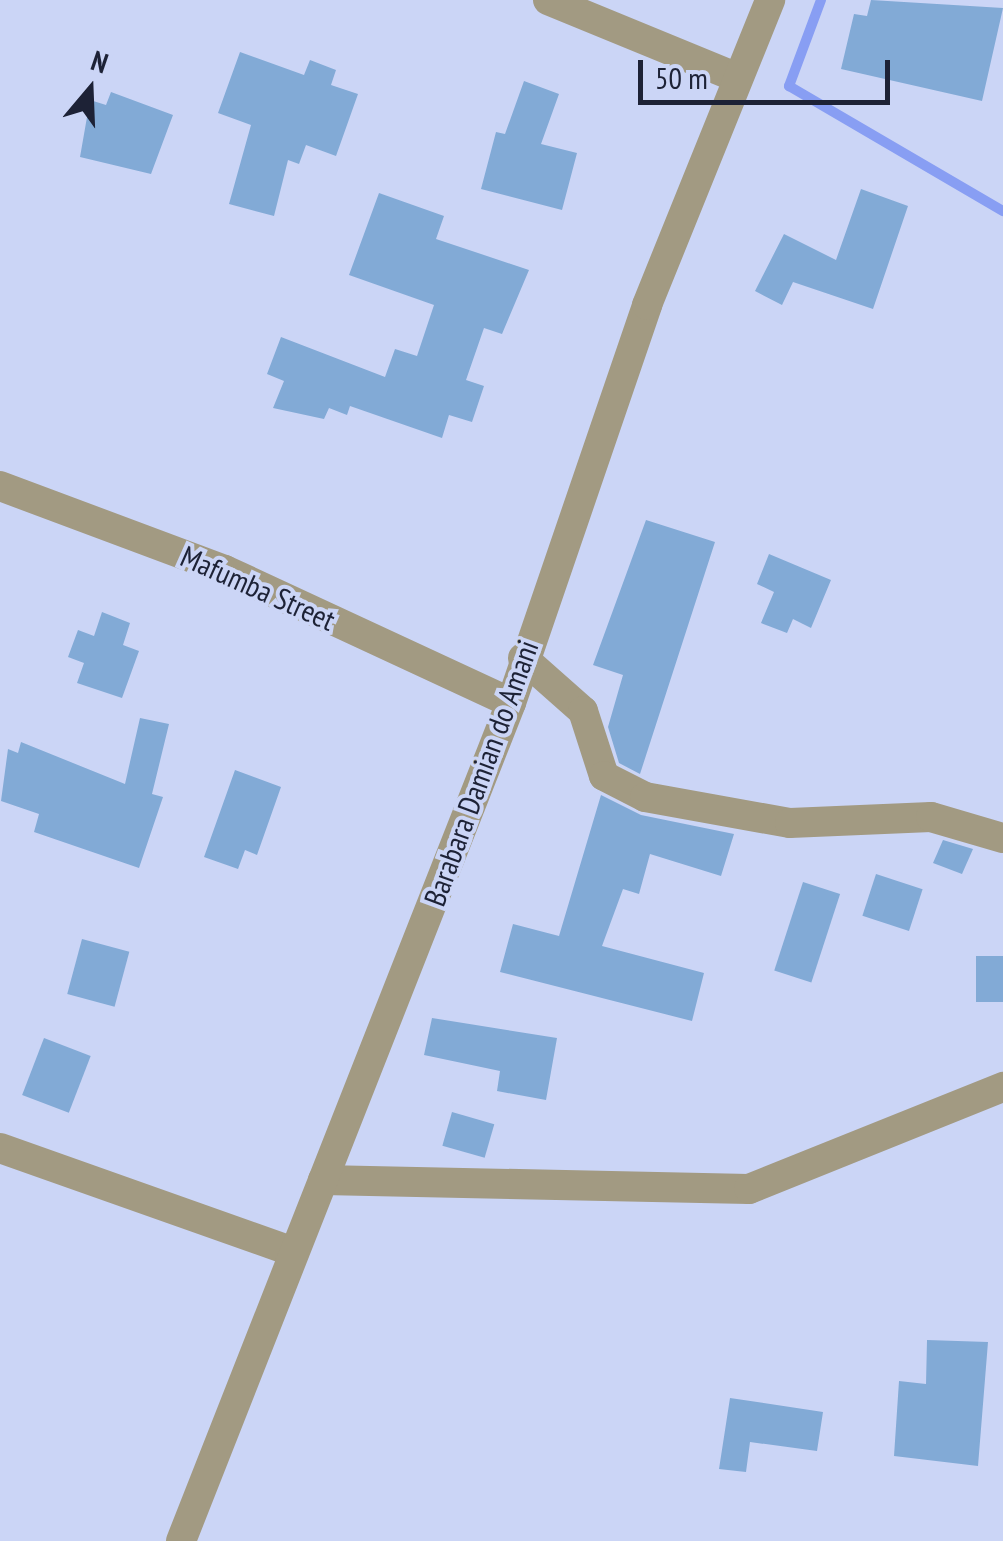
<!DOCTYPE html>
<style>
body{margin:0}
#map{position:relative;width:1003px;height:1541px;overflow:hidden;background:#cbd5f6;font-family:"PT Sans Narrow",sans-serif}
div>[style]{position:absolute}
.stream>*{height:10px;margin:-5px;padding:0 5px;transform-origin:5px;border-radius:5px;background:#889ef3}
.building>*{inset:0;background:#82aad6;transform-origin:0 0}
.street>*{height:30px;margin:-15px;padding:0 15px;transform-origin:15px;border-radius:15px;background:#a29a82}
span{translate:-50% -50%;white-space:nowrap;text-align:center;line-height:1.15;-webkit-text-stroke:8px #cbd5f6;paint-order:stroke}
.street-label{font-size:30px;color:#1d2236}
.north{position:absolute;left:40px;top:40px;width:100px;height:100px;-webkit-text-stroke:8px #cbd5f6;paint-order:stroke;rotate:19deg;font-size:28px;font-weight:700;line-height:40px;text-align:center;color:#1d2236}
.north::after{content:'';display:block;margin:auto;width:35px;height:45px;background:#1d2236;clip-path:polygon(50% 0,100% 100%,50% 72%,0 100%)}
.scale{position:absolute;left:638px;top:60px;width:252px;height:45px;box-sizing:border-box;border:5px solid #1d2236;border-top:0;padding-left:12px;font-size:30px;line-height:35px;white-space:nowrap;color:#1d2236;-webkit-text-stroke:8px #cbd5f6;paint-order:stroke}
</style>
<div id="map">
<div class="stream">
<i style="left:821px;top:0;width:92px;rotate:110.4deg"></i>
<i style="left:789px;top:86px;width:248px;rotate:30.3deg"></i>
</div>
<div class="building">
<i style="clip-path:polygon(871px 0,1003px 8px,982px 101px,841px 69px,854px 14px,867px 16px)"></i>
<i style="clip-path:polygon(240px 52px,304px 75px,310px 60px,336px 70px,331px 85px,358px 94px,336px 156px,306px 145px,299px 164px,288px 160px,274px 216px,229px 204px,251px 125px,218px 113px)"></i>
<i style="clip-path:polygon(524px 81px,559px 94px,541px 144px,577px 153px,562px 210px,481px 189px,496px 132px,505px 134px)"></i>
<i style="clip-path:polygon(111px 92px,173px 115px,151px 174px,80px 157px,90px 100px,106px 105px)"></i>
<i style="clip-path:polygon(861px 189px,908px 206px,873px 309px,793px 282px,782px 305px,755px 291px,784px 234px,836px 260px)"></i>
<i style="clip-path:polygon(379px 193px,444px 216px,436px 239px,529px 270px,502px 334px,484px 328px,466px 380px,484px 386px,472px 422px,449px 415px,442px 438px,350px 406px,347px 415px,329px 408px,324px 419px,273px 408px,284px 381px,267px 374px,281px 337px,385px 377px,395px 349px,417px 356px,434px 305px,349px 275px)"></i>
<i style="clip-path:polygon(646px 520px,715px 542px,640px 774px,619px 763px,608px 727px,623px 675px,593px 665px)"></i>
<i style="clip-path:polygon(769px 554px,831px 580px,811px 628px,793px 619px,787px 633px,761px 623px,774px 592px,757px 584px)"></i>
<i style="clip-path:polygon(102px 612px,130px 623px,123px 645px,139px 651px,122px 698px,77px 683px,84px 663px,68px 657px,78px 630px,94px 636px)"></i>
<i style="clip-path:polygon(140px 718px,169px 724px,152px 794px,163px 797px,139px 868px,34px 832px,39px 814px,1px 801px,8px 749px,18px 753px,21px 742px,125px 784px)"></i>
<i style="clip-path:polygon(235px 770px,281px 787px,257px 855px,245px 850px,238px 869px,204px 857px)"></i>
<i style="clip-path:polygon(601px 795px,641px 815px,734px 834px,721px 876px,650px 854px,639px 894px,623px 889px,602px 946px,704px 973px,692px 1021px,500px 972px,513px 924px,559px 936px)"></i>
<i style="clip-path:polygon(943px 840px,973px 849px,962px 874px,933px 863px)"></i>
<i style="left:876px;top:874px;width:49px;height:44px;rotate:18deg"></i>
<i style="left:803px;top:882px;width:39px;height:93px;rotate:18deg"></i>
<i style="left:82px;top:939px;width:49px;height:57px;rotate:15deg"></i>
<i style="left:1003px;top:956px;width:46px;height:27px;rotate:90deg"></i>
<i style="clip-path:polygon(432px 1018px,557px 1038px,546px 1100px,497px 1091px,500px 1071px,424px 1055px)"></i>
<i style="left:44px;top:1038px;width:50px;height:61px;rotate:21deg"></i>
<i style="left:452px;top:1112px;width:44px;height:35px;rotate:16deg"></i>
<i style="clip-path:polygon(927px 1340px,988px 1342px,978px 1466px,894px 1456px,899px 1381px,926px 1384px)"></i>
<i style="clip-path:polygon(730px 1398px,823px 1412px,817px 1451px,750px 1442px,746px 1472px,719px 1469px)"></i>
</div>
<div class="street">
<i style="left:548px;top:0;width:205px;rotate:22.3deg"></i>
<i style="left:0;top:486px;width:240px;rotate:20.5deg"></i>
<i style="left:225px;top:570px;width:315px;rotate:24.9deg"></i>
<i style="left:523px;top:658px;width:80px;rotate:41.5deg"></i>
<i style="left:583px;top:711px;width:68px;rotate:72.1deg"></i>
<i style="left:604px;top:776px;width:46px;rotate:27.1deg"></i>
<i style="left:645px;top:797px;width:147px;rotate:10.2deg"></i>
<i style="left:790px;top:823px;width:141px;rotate:-2.4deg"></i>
<i style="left:931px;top:817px;width:75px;rotate:16.3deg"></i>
<i style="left:0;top:1148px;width:312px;rotate:19.5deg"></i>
<i style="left:323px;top:1180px;width:426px;rotate:1.2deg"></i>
<i style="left:749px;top:1189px;width:274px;rotate:-21.9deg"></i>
<i style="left:181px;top:1541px;width:901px;rotate:-68.51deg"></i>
<i style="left:511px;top:703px;width:421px;rotate:-71.1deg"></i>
<i style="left:647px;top:305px;width:329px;rotate:-68deg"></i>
</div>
<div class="street-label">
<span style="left:258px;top:588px;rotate:24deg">Mafumba Street</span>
<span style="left:481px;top:773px;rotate:-70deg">Barabara Damian do Amani</span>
</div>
<div class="north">N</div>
<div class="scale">50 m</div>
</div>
